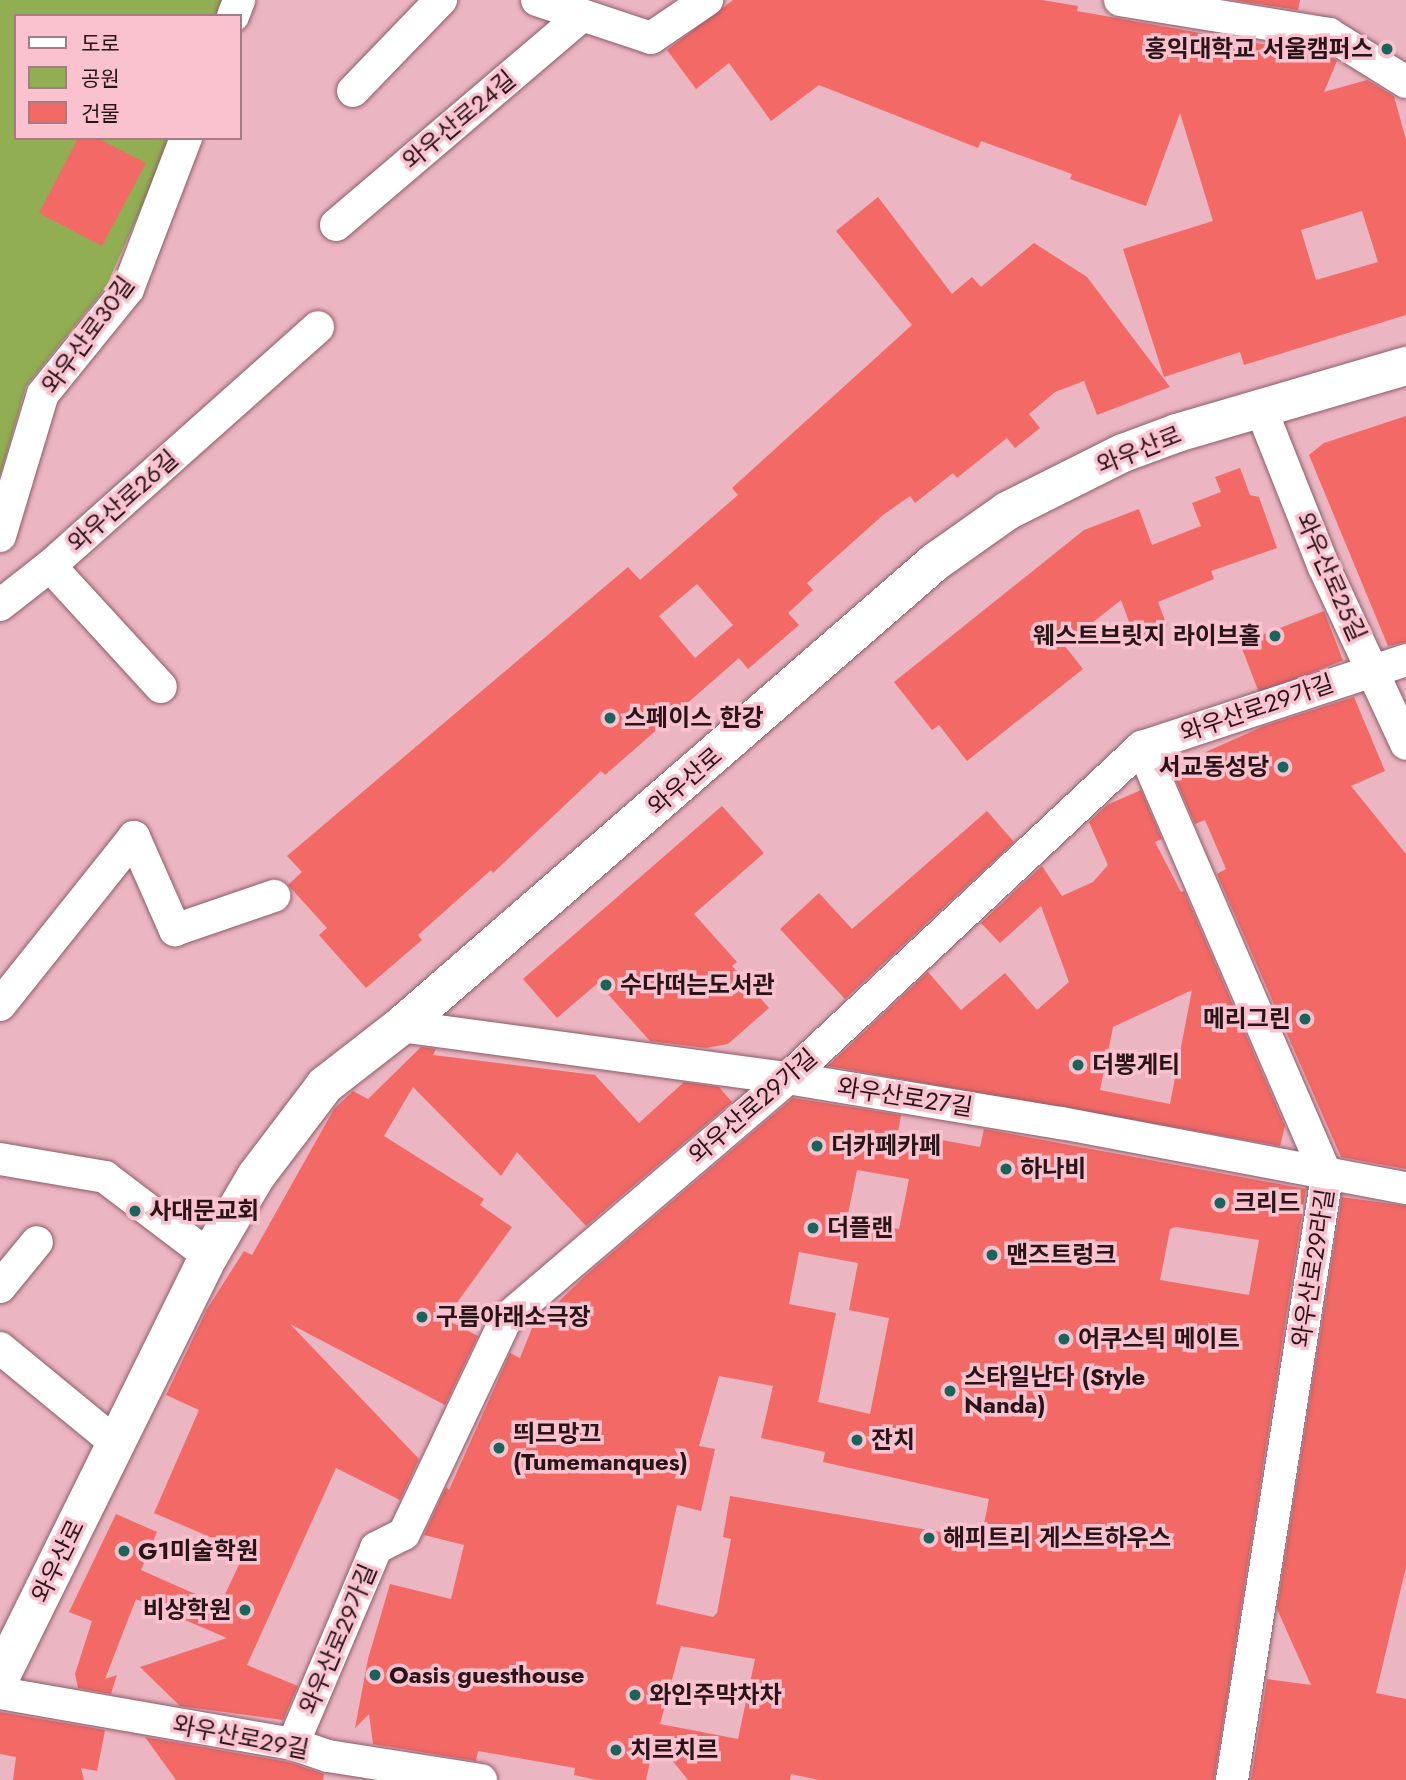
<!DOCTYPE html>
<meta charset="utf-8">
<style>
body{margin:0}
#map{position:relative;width:1406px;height:1780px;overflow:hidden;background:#ebb5c1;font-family:Jost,"Noto Sans KR",sans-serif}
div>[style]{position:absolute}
.green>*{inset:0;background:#91ae52}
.building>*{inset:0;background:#f26966;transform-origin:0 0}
.roads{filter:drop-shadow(0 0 2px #8c5c67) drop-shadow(0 0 2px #8c5c67)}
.minor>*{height:32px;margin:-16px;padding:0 16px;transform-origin:16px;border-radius:16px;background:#fff}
.tertiary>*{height:38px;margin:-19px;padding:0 19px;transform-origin:19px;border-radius:19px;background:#fff}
.dots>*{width:19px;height:19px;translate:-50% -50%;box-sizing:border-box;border:4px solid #f9c2ce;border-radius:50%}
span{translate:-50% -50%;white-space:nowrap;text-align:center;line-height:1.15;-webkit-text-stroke:7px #f9c2ce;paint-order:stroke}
.poi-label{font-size:24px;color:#281419;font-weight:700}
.right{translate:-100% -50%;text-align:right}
.left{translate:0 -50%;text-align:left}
.street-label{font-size:24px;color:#281419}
.legend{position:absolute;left:14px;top:14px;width:228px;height:126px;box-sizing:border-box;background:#f9c2ce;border:2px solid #a57c86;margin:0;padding:9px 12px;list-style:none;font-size:21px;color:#281419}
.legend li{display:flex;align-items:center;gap:14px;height:35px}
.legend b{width:35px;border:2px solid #a57c86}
</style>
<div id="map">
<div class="green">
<i style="clip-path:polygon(0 0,234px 0,227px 16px,16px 16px,16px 138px,172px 138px,106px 287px,26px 386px,0 476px)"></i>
</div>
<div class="building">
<i style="clip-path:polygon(evenodd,733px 0,1042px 0,1078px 6px,1077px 11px,1330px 56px,1337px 61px,1324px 92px,1367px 80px,1394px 96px,1406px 140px,1406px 315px,1244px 365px,1240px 352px,1164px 377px,1123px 249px,1213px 221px,1180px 113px,1146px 206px,1070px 179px,1072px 174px,981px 141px,978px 148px,819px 85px,771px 121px,729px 63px,696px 89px,667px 50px,733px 0,1362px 211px,1378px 262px,1316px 280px,1301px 230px,1362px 211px)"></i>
<i style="clip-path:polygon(1234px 0,1300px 0,1298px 10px)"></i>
<i style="clip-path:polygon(78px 138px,97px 138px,146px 163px,102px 246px,39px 213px)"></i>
<i style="clip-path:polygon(evenodd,878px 197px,952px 294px,972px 277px,981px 287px,1034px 243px,1087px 277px,1170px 387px,1097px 415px,1084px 381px,1055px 392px,1029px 414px,1040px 428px,1015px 448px,1007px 438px,957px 478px,953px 473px,915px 503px,910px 496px,883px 515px,807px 583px,813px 590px,788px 613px,799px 625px,748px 669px,739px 658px,605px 775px,601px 771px,493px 873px,491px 870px,418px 935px,422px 940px,366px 988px,319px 935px,327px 928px,288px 885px,302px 872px,287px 856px,628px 567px,640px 580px,738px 495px,732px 488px,912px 325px,836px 231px,878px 197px,697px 584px,733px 625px,695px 658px,659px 616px,697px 584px)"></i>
<i style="clip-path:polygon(1406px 416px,1406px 642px,1388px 646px,1309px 455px,1324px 443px)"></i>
<i style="clip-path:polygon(1240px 468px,1250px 495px,1259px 497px,1277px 548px,1211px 571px,1214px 579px,1158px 602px,1167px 626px,1135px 638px,1121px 600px,1064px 645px,1083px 669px,967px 761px,939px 725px,932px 730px,894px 682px,1084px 530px,1139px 509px,1152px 545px,1201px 526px,1192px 503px,1221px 492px,1215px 477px)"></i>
<i style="left:1324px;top:611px;width:53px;height:90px;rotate:69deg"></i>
<i style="clip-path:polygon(1354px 697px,1385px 771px,1351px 786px,1406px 854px,1406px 1169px,1341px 1157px,1217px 874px,1226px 869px,1205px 820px,1195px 824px,1174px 776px,1185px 771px,1181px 763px,1264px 726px)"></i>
<i style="clip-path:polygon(evenodd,1141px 790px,1162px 839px,1155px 842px,1181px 892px,1184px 891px,1285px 1126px,1280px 1146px,828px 1066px,928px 972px,961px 1010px,1005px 973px,1037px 1010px,1069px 982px,1041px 906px,1000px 943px,981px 923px,1042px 866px,1062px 896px,1093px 882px,1108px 865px,1089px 822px,1107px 805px,1141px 790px,1192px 990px,1170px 1104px,1100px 1090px,1113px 1027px,1192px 990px)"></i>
<i style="clip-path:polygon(722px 806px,764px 853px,694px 914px,737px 962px,732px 966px,769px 1008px,728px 1044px,706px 1048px,650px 1041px,598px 983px,557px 1018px,523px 979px)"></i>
<i style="clip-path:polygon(987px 811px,1014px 842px,845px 999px,780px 929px,819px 893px,852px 929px)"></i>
<i style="clip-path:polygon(421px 1047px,436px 1049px,433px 1055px,595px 1075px,639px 1123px,684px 1082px,719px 1087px,732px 1102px,586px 1226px,517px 1152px,501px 1176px,413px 1087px,384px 1136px,484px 1199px,480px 1205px,512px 1227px,445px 1319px,478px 1336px,445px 1405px,290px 1324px,419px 1459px,400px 1500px,336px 1468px,247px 1665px,298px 1686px,283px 1720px,180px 1706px,140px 1667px,227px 1638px,136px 1599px,105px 1679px,117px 1675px,111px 1694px,78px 1688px,75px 1674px,92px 1621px,69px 1612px,116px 1514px,157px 1532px,141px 1570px,220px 1605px,245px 1552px,154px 1513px,199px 1410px,166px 1395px,207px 1309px,244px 1251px,252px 1255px,334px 1109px,353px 1091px,368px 1099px)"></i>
<i style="clip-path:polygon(evenodd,793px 1098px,901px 1115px,898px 1132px,980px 1147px,984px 1129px,1306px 1189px,1214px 1780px,819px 1780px,791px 1774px,790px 1780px,688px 1780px,655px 1739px,646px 1780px,597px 1780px,574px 1775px,575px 1768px,478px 1751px,476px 1761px,373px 1744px,369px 1714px,355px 1728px,368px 1659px,390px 1584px,451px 1599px,464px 1545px,424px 1535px,446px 1487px,449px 1490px,510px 1353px,520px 1358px,536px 1318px,541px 1319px,585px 1276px,793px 1098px,857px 1170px,909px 1179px,899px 1229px,847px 1219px,857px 1170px,793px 1098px,1176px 1227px,1259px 1240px,1249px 1295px,1160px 1280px,1170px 1229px,1176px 1227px,793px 1098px,799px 1252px,858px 1263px,849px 1310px,889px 1318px,870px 1414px,818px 1402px,836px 1313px,789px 1304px,799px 1252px,793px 1098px,719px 1376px,773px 1386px,761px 1438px,825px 1452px,823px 1462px,989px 1499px,981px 1539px,730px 1496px,723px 1537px,731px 1539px,717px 1613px,713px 1617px,656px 1604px,677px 1505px,701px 1511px,715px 1449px,699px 1446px,719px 1376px,793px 1098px,681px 1646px,755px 1659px,738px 1739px,660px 1724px,681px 1646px)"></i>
<i style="clip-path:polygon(1342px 1197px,1406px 1206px,1406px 1567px,1376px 1693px,1406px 1699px,1406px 1780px,1251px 1780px,1267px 1679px,1311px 1685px,1277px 1609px)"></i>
<i style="clip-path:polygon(0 1712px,105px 1730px,97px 1771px,81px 1768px,84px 1780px,13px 1780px,16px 1757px,0 1754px)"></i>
<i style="clip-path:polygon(145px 1737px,288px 1762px,324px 1774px,323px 1780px,176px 1780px)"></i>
</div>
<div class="roads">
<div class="minor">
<i style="left:537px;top:0;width:120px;rotate:18.4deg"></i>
<i style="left:651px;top:38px;width:68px;rotate:-34.2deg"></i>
<i style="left:1120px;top:0;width:212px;rotate:9.2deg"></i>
<i style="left:1329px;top:34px;width:91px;rotate:31.9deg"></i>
<i style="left:233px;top:16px;width:17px;rotate:-69deg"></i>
<i style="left:353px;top:91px;width:127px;rotate:-46deg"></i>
<i style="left:336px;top:225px;width:323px;rotate:-40.4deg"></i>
<i style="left:1261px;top:409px;width:170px;rotate:68.3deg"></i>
<i style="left:1324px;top:567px;width:195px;rotate:65.1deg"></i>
<i style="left:0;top:536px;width:148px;rotate:-73.2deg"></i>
<i style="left:43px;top:394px;width:135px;rotate:-51deg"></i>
<i style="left:128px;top:289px;width:162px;rotate:-69deg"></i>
<i style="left:50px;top:566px;width:164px;rotate:47.5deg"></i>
<i style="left:0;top:605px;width:63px;rotate:-38deg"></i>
<i style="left:50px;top:566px;width:359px;rotate:-41.7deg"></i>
<i style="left:1142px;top:747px;width:467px;rotate:66.7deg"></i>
<i style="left:1327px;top:1176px;width:611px;rotate:98.94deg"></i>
<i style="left:0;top:1005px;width:215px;rotate:-51.4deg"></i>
<i style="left:134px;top:837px;width:102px;rotate:66.2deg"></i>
<i style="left:175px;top:930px;width:105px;rotate:-19deg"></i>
<i style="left:401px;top:1026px;width:390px;rotate:7.7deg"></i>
<i style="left:788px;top:1078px;width:277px;rotate:9.4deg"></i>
<i style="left:1061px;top:1123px;width:351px;rotate:10.7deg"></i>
<i style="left:0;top:1159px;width:107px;rotate:9.7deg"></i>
<i style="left:105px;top:1177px;width:131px;rotate:37.2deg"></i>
<i style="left:0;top:1287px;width:58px;rotate:-50.6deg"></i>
<i style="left:0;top:1348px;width:151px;rotate:39.4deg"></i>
<i style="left:0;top:1693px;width:297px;rotate:9.9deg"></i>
<i style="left:293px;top:1744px;width:37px;rotate:19deg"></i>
<i style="left:328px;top:1756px;width:155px;rotate:8.9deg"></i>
<i style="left:293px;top:1744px;width:213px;rotate:-67deg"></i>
<i style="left:376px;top:1548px;width:31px;rotate:-27deg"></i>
<i style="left:404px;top:1534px;width:238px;rotate:-64.6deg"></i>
<i style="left:506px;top:1319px;width:371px;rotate:-40.5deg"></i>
<i style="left:788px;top:1078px;width:485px;rotate:-43.1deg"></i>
<i style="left:1142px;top:747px;width:278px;rotate:-18.2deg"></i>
</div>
<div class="tertiary">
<i style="left:0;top:1678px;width:471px;rotate:-63.7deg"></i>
<i style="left:209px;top:1256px;width:93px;rotate:-59.6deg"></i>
<i style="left:256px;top:1176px;width:114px;rotate:-52.8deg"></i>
<i style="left:325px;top:1085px;width:96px;rotate:-37.8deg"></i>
<i style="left:401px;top:1026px;width:707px;rotate:-40.99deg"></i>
<i style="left:935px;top:562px;width:88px;rotate:-35.3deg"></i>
<i style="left:1007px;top:511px;width:130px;rotate:-26.6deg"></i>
<i style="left:1123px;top:453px;width:58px;rotate:-20.3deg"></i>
<i style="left:1177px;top:433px;width:239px;rotate:-16.3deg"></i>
</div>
</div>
<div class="dots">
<i style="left:1387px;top:49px;background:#19645b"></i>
<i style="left:1275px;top:636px;background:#19645b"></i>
<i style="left:610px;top:718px;background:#19645b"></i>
<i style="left:1283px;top:767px;background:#19645b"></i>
<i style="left:606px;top:985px;background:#19645b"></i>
<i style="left:1305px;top:1019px;background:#19645b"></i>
<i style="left:1078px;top:1065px;background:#19645b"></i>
<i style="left:817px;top:1146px;background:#19645b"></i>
<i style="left:1006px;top:1169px;background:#19645b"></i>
<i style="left:1220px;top:1203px;background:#19645b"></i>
<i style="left:135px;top:1211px;background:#19645b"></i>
<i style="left:813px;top:1228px;background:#19645b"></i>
<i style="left:992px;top:1255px;background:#19645b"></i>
<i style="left:422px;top:1317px;background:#19645b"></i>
<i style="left:1064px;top:1339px;background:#19645b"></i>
<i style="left:950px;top:1391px;background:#19645b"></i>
<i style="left:857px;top:1440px;background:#19645b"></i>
<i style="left:499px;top:1448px;background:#19645b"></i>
<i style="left:929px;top:1538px;background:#19645b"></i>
<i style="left:124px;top:1551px;background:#19645b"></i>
<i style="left:245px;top:1610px;background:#19645b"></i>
<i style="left:375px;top:1675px;background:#19645b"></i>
<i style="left:635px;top:1695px;background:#19645b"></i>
<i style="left:616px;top:1750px;background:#19645b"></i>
</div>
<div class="poi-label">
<span class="right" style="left:1373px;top:49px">홍익대학교 서울캠퍼스</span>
<span class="right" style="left:1261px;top:636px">웨스트브릿지 라이브홀</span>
<span class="left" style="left:624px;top:718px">스페이스 한강</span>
<span class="right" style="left:1269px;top:767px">서교동성당</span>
<span class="left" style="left:620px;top:985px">수다떠는도서관</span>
<span class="right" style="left:1291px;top:1019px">메리그린</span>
<span class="left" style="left:1092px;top:1065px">더뽕게티</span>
<span class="left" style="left:831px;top:1146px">더카페카페</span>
<span class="left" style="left:1020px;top:1169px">하나비</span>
<span class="left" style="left:1234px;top:1203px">크리드</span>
<span class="left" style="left:149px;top:1211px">사대문교회</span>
<span class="left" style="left:827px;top:1228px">더플랜</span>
<span class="left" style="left:1006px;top:1255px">맨즈트렁크</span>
<span class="left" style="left:436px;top:1317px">구름아래소극장</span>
<span class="left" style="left:1078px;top:1339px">어쿠스틱 메이트</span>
<span class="left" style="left:964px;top:1391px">스타일난다 (Style<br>Nanda)</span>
<span class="left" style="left:513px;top:1448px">띄므망끄<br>(Tumemanques)</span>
<span class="left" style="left:871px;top:1440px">잔치</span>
<span class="left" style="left:943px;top:1538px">해피트리 게스트하우스</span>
<span class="left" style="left:138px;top:1551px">G1미술학원</span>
<span class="right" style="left:231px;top:1610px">비상학원</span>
<span class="left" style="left:389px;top:1675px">Oasis guesthouse</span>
<span class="left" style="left:649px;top:1695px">와인주막차차</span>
<span class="left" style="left:630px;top:1750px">치르치르</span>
</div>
<div class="street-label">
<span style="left:459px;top:120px;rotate:-40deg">와우산로24길</span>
<span style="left:88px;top:335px;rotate:-54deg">와우산로30길</span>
<span style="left:1139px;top:450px;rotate:-22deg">와우산로</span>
<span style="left:123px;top:501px;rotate:-42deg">와우산로26길</span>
<span style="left:1331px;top:577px;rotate:66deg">와우산로25길</span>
<span style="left:1257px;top:708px;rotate:-19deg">와우산로29가길</span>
<span style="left:685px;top:781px;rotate:-41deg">와우산로</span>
<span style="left:905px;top:1097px;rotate:9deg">와우산로27길</span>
<span style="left:753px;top:1106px;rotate:-41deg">와우산로29가길</span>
<span style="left:1313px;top:1268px;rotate:-81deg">와우산로29라길</span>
<span style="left:58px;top:1561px;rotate:-64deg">와우산로</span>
<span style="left:338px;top:1639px;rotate:-67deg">와우산로29가길</span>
<span style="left:241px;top:1737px;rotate:11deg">와우산로29길</span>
</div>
<ul class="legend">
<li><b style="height:9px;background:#fff"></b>도로</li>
<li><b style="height:19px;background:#91ae52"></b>공원</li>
<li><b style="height:19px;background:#f26966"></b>건물</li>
</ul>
</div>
